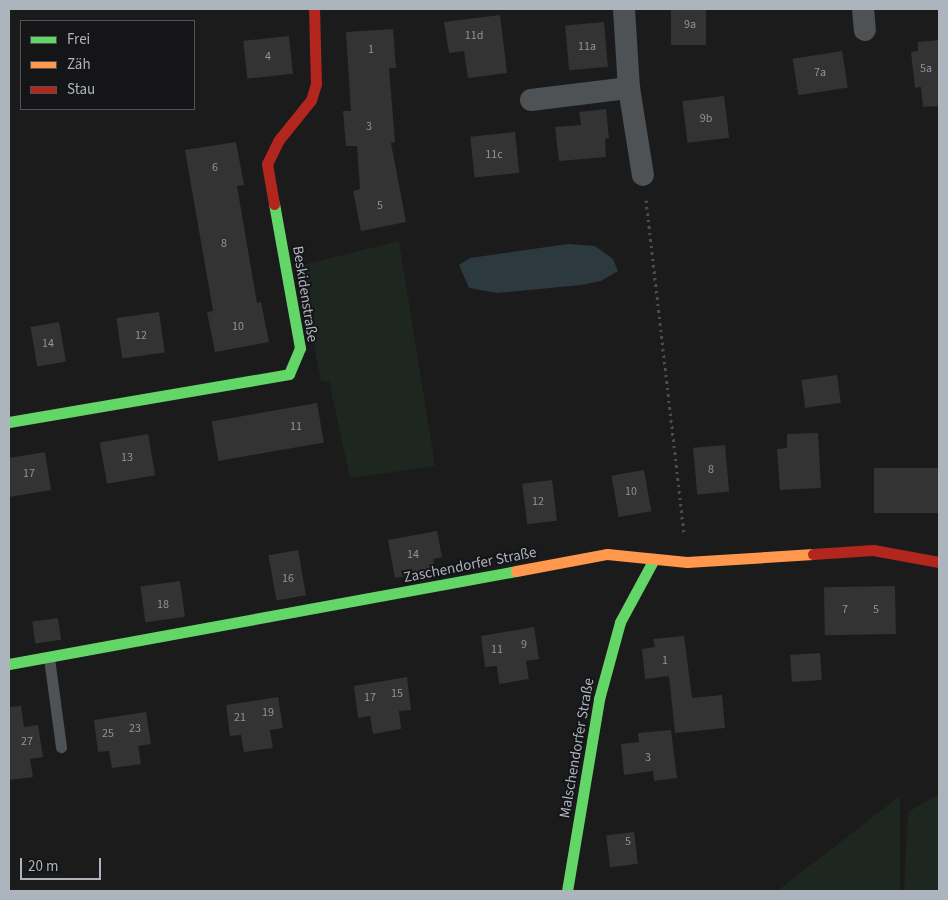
<!DOCTYPE html>
<meta charset="utf-8">
<style>
body{margin:0}
#map{position:relative;width:948px;height:900px;overflow:hidden;background:#1b1b1c;font-family:"Source Sans 3",sans-serif}
div>[style]{position:absolute}
.green>*{inset:0;background:#1e271f}
.water>*{inset:0;background:#2c3a3f}
.building>*{inset:0;background:#333334;transform-origin:0 0}
.path>*{height:3px;margin-top:-1.5px;transform-origin:0;background:repeating-linear-gradient(90deg,#4b4d4f 0 2.5px,transparent 0 6.5px)}
.lane>*{height:11px;margin:-5.5px;padding:0 5.5px;transform-origin:5.5px;border-radius:5.5px;background:#4f5255}
.street>*{height:22px;margin:-11px;padding:0 11px;transform-origin:11px;border-radius:11px;background:#4f5255}
.fast>*{height:11px;margin:-5.5px;padding:0 5.5px;transform-origin:5.5px;border-radius:5.5px;background:#63d668}
.slow>*{height:11px;margin:-5.5px;padding:0 5.5px;transform-origin:5.5px;border-radius:5.5px;background:#ff974d}
.jam>*{height:11px;margin:-5.5px;padding:0 5.5px;transform-origin:5.5px;border-radius:5.5px;background:#b3261e}
span{translate:-50% -50%;white-space:nowrap;text-align:center;line-height:1.15;-webkit-text-stroke:4px #151518;paint-order:stroke}
.number-label{font-size:12px;color:#8e949b}
.number-label span{-webkit-text-stroke-width:0}
.street-label{font-size:15px;color:#acb4bd}
.frame{position:absolute;inset:0;border:10px solid #acb4bd;pointer-events:none}
.legend{position:absolute;left:20px;top:20px;width:175px;height:90px;box-sizing:border-box;background:#151518;border:1px solid #51555a;margin:0;padding:6px 9px;list-style:none;font-size:15px;color:#acb4bd}
.legend li{display:flex;align-items:center;gap:10px;height:25px}
.legend b{width:25px;border:1px solid #51555a}
.scale{position:absolute;left:20px;top:858px;width:81px;height:22px;box-sizing:border-box;border:2px solid #acb4bd;border-top:0;padding-left:6px;font-size:15px;line-height:18px;white-space:nowrap;color:#acb4bd;-webkit-text-stroke:4px #151518;paint-order:stroke}
</style>
<div id="map">
<div class="green">
<i style="clip-path:polygon(399px 241px,435px 466px,350px 478px,329px 381px,321px 381px,299px 266px)"></i>
<i style="clip-path:polygon(939px 794px,939px 891px,904px 891px,908px 812px)"></i>
<i style="clip-path:polygon(900px 796px,900px 891px,777px 891px)"></i>
</div>
<div class="water">
<i style="clip-path:polygon(568px 244px,595px 246px,613px 259px,618px 271px,601px 281px,581px 285px,497px 293px,469px 288px,459px 265px,470px 258px)"></i>
</div>
<div class="building">
<i style="left:671px;top:9px;width:35px;height:36px"></i>
<i style="clip-path:polygon(500px 15px,507px 73px,468px 78px,464px 51px,449px 53px,444px 22px)"></i>
<i style="left:604px;top:22px;width:45px;height:39px;rotate:85deg"></i>
<i style="clip-path:polygon(393px 29px,396px 68px,389px 68px,395px 142px,391px 143px,406px 222px,361px 231px,353px 191px,360px 189px,357px 146px,346px 146px,343px 111px,351px 111px,346px 32px)"></i>
<i style="left:289px;top:36px;width:38px;height:46px;rotate:84deg"></i>
<i style="clip-path:polygon(939px 40px,939px 106px,923px 107px,921px 87px,915px 88px,911px 52px,918px 51px,918px 42px)"></i>
<i style="left:842px;top:51px;width:37px;height:50px;rotate:81deg"></i>
<i style="left:724px;top:96px;width:42px;height:42px;rotate:83deg"></i>
<i style="clip-path:polygon(606px 109px,609px 138px,605px 139px,606px 157px,559px 161px,555px 127px,581px 125px,579px 112px)"></i>
<i style="left:515px;top:132px;width:41px;height:45px;rotate:84deg"></i>
<i style="clip-path:polygon(236px 142px,244px 185px,237px 186px,257px 303px,261px 302px,269px 342px,215px 352px,207px 312px,213px 311px,185px 150px)"></i>
<i style="left:159px;top:312px;width:41px;height:43px;rotate:82deg"></i>
<i style="left:59px;top:322px;width:40px;height:29px;rotate:80deg"></i>
<i style="left:837px;top:375px;width:28px;height:36px;rotate:82deg"></i>
<i style="left:317px;top:403px;width:40px;height:107px;rotate:80deg"></i>
<i style="clip-path:polygon(818px 433px,821px 488px,780px 490px,777px 449px,787px 448px,787px 434px)"></i>
<i style="left:148px;top:434px;width:42px;height:49px;rotate:80deg"></i>
<i style="left:725px;top:445px;width:47px;height:32px;rotate:85deg"></i>
<i style="clip-path:polygon(45px 452px,51px 490px,9px 497px,9px 458px)"></i>
<i style="left:939px;top:468px;width:45px;height:65px;rotate:90deg"></i>
<i style="left:644px;top:470px;width:42px;height:33px;rotate:80deg"></i>
<i style="left:552px;top:480px;width:41px;height:30px;rotate:83deg"></i>
<i style="clip-path:polygon(437px 531px,442px 557px,433px 559px,436px 570px,395px 578px,388px 540px)"></i>
<i style="left:298px;top:550px;width:46px;height:30px;rotate:80deg"></i>
<i style="left:180px;top:581px;width:36px;height:40px;rotate:82deg"></i>
<i style="left:895px;top:586px;width:48px;height:71px;rotate:89deg"></i>
<i style="left:58px;top:618px;width:22px;height:26px;rotate:82deg"></i>
<i style="clip-path:polygon(534px 627px,539px 659px,526px 661px,529px 679px,499px 684px,497px 666px,485px 667px,481px 636px)"></i>
<i style="clip-path:polygon(684px 636px,692px 698px,722px 695px,725px 728px,675px 733px,669px 676px,645px 679px,642px 649px,655px 647px,653px 639px)"></i>
<i style="left:820px;top:653px;width:27px;height:30px;rotate:86deg"></i>
<i style="clip-path:polygon(407px 677px,411px 710px,399px 711px,401px 729px,373px 734px,370px 716px,358px 718px,354px 686px)"></i>
<i style="clip-path:polygon(278px 697px,283px 728px,270px 730px,273px 748px,244px 752px,241px 735px,230px 736px,226px 705px)"></i>
<i style="clip-path:polygon(21px 706px,24px 727px,38px 725px,43px 757px,30px 759px,33px 777px,9px 780px,9px 707px)"></i>
<i style="clip-path:polygon(146px 712px,151px 744px,138px 746px,141px 764px,112px 768px,109px 751px,98px 752px,94px 720px)"></i>
<i style="clip-path:polygon(671px 730px,677px 778px,654px 781px,653px 771px,624px 775px,621px 744px,639px 742px,638px 733px)"></i>
<i style="left:634px;top:832px;width:32px;height:28px;rotate:83deg"></i>
</div>
<div class="path">
<i style="left:646px;top:200px;width:336px;rotate:83.5deg"></i>
</div>
<div class="lane">
<i style="left:49px;top:658px;width:90px;rotate:82.3deg"></i>
</div>
<div class="street">
<i style="left:624px;top:9px;width:79px;rotate:86.4deg"></i>
<i style="left:629px;top:88px;width:88px;rotate:80.9deg"></i>
<i style="left:863px;top:9px;width:21px;rotate:85deg"></i>
<i style="left:531px;top:100px;width:99px;rotate:-7deg"></i>
</div>
<div class="fast">
<i style="left:9px;top:422px;width:284px;rotate:-9.7deg"></i>
<i style="left:289px;top:374px;width:28px;rotate:-67deg"></i>
<i style="left:300px;top:348px;width:146px;rotate:-100.2deg"></i>
<i style="left:9px;top:664px;width:515px;rotate:-10.39deg"></i>
<i style="left:567px;top:891px;width:195px;rotate:-80.5deg"></i>
<i style="left:599px;top:699px;width:80px;rotate:-74.7deg"></i>
<i style="left:620px;top:622px;width:72px;rotate:-61.6deg"></i>
</div>
<div class="slow">
<i style="left:516px;top:571px;width:93px;rotate:-10.6deg"></i>
<i style="left:607px;top:554px;width:80px;rotate:5.7deg"></i>
<i style="left:687px;top:562px;width:126px;rotate:-3.6deg"></i>
</div>
<div class="jam">
<i style="left:274px;top:204px;width:41px;rotate:-99.9deg"></i>
<i style="left:267px;top:164px;width:25px;rotate:-64deg"></i>
<i style="left:278px;top:141px;width:53px;rotate:-51.2deg"></i>
<i style="left:311px;top:100px;width:17px;rotate:-73deg"></i>
<i style="left:316px;top:84px;width:75px;rotate:-91.5deg"></i>
<i style="left:813px;top:554px;width:60px;rotate:-3.8deg"></i>
<i style="left:873px;top:550px;width:67px;rotate:10.3deg"></i>
</div>
<div class="number-label">
<span style="left:690px;top:25px">9a</span>
<span style="left:474px;top:36px">11d</span>
<span style="left:587px;top:47px">11a</span>
<span style="left:371px;top:50px">1</span>
<span style="left:268px;top:57px">4</span>
<span style="left:926px;top:69px">5a</span>
<span style="left:820px;top:73px">7a</span>
<span style="left:706px;top:119px">9b</span>
<span style="left:369px;top:127px">3</span>
<span style="left:494px;top:155px">11c</span>
<span style="left:215px;top:168px">6</span>
<span style="left:380px;top:206px">5</span>
<span style="left:224px;top:244px">8</span>
<span style="left:238px;top:327px">10</span>
<span style="left:141px;top:336px">12</span>
<span style="left:48px;top:344px">14</span>
<span style="left:296px;top:427px">11</span>
<span style="left:127px;top:458px">13</span>
<span style="left:711px;top:470px">8</span>
<span style="left:29px;top:474px">17</span>
<span style="left:631px;top:492px">10</span>
<span style="left:538px;top:502px">12</span>
<span style="left:413px;top:555px">14</span>
<span style="left:288px;top:579px">16</span>
<span style="left:163px;top:605px">18</span>
<span style="left:845px;top:610px">7</span>
<span style="left:876px;top:610px">5</span>
<span style="left:524px;top:645px">9</span>
<span style="left:497px;top:650px">11</span>
<span style="left:665px;top:661px">1</span>
<span style="left:397px;top:694px">15</span>
<span style="left:370px;top:698px">17</span>
<span style="left:268px;top:713px">19</span>
<span style="left:240px;top:718px">21</span>
<span style="left:135px;top:729px">23</span>
<span style="left:108px;top:734px">25</span>
<span style="left:27px;top:742px">27</span>
<span style="left:648px;top:758px">3</span>
<span style="left:628px;top:842px">5</span>
</div>
<div class="street-label">
<span style="left:305px;top:294px;rotate:81deg">Beskidenstraße</span>
<span style="left:470px;top:565px;rotate:-11deg">Zaschendorfer Straße</span>
<span style="left:577px;top:748px;rotate:-80deg">Malschendorfer Straße</span>
</div>
<div class="frame"></div>
<ul class="legend">
<li><b style="height:6px;background:#63d668"></b>Frei</li>
<li><b style="height:6px;background:#ff974d"></b>Zäh</li>
<li><b style="height:6px;background:#b3261e"></b>Stau</li>
</ul>
<div class="scale">20 m</div>
</div>
